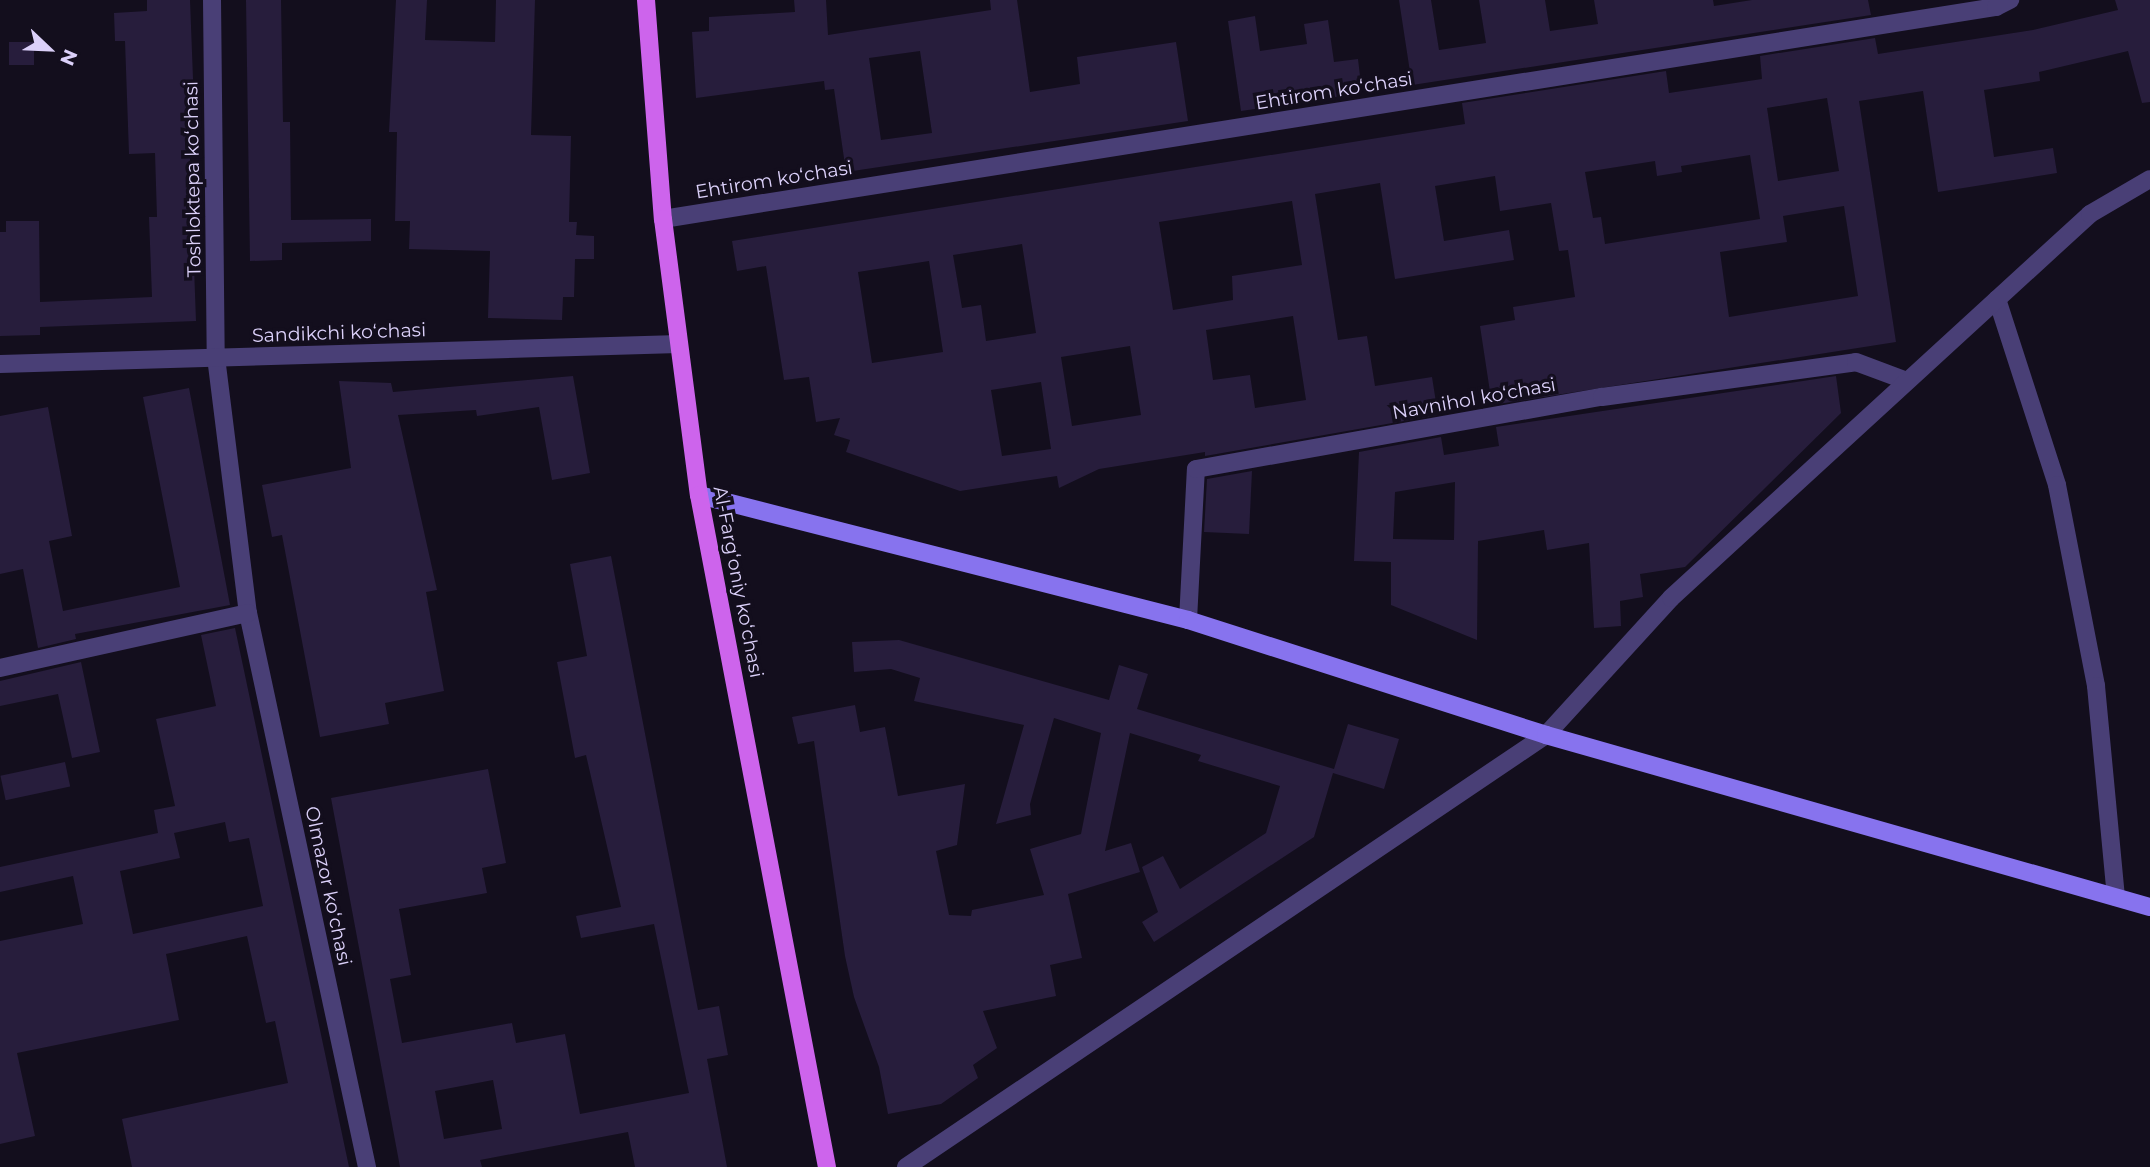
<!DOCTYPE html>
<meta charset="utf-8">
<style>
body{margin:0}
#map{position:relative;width:2150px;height:1167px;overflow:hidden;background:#130e1d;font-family:Montserrat,sans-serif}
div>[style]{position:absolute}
.building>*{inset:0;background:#271d3c;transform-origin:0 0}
.minor>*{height:18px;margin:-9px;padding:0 9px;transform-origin:9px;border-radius:9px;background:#493f76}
.secondary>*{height:18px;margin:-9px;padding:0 9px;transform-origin:9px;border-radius:9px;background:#8773ee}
.primary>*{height:18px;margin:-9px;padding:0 9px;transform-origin:9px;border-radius:9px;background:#cd64ec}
span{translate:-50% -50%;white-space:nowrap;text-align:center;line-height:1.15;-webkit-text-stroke:7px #130e1d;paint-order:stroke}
.street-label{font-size:19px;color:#dbd0f9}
.north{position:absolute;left:14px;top:14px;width:70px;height:70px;-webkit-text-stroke:5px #130e1d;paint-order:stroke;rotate:113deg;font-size:19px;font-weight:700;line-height:28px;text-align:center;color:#dbd0f9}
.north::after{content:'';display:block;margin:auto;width:24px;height:32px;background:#dbd0f9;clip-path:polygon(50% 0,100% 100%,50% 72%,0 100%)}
</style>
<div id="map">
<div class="building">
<i style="clip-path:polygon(147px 0,190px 0,195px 131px,189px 131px,196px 321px,40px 327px,40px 335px,0 336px,0 232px,6px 232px,6px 221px,39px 221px,40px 302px,152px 297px,149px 217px,157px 217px,155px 153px,129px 154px,125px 41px,115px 41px,114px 13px,147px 11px)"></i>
<i style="clip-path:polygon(246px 0,281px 0,283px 122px,290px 122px,291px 220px,371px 219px,371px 241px,282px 243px,282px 260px,250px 261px)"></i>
<i style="clip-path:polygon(396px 0,427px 0,425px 40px,495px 42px,496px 0,535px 0,531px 135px,571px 136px,569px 222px,577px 222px,576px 235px,594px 236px,594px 259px,575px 259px,574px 297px,563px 297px,562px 320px,488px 318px,490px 251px,409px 249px,410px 221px,395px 221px,397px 132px,389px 132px)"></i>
<i style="clip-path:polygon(evenodd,794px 0,826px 0,828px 35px,991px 10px,990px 0,1017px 0,1030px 92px,1080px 84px,1077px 57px,1176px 42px,1188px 121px,846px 172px,834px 89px,825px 90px,824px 81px,696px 98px,692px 32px,709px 31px,709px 17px,795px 12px,794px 0,920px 51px,932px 133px,881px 140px,869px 58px,920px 51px)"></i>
<i style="clip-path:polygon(1399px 0,1431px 0,1439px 50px,1486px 43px,1479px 0,1545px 0,1550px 31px,1598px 24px,1594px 0,1713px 0,1714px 6px,1752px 0,1868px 0,1871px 15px,1412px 85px)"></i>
<i style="clip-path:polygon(evenodd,2115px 0,2150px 0,2150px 102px,2142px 103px,2128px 51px,2039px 72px,2040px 81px,1984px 90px,1994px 157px,2053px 148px,2057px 173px,1938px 192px,1923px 91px,1859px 101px,1896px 342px,1492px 405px,1480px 326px,1515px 320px,1513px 307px,1575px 297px,1568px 250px,1559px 251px,1551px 203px,1500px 211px,1495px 176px,1435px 186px,1444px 241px,1509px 230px,1514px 260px,1395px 279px,1380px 183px,1315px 194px,1338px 340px,1367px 336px,1375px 386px,1432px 377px,1438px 415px,1205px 456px,1205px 452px,1099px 469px,1059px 488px,1057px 476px,960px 491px,846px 452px,850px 440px,834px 435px,840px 418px,816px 422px,809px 377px,784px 380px,766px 266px,737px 271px,732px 241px,1465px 124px,1462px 103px,1666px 71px,1669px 93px,1762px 79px,1760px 56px,1875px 38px,1878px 54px,2033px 30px,2118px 10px,2115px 0,1827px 98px,1839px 171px,1778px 181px,1767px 108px,1827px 98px,2115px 0,1750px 155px,1760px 219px,1605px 244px,1601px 217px,1593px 218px,1585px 172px,1655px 161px,1657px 176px,1682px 172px,1681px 166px,1750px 155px,2115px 0,1292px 201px,1302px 265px,1232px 276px,1233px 300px,1173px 310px,1159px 222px,1292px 201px,2115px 0,1844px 206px,1858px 296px,1729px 317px,1720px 252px,1787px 242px,1783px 216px,1844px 206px,2115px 0,1022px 244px,1036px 333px,986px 341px,981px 305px,962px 308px,953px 255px,1022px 244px,2115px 0,929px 261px,943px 352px,872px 363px,858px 272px,929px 261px,2115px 0,1293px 316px,1306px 400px,1255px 408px,1250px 375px,1213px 380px,1206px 330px,1293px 316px,2115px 0,1130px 346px,1141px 415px,1072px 426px,1061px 357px,1130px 346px,2115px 0,1041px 382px,1051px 449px,1002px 456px,991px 390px,1041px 382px)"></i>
<i style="clip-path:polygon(1255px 16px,1260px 51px,1307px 44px,1304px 24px,1328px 20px,1334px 62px,1358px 59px,1362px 93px,1241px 111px,1228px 21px)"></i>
<i style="left:9px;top:42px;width:25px;height:23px"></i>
<i style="clip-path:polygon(573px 376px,590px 473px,552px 480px,539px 407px,477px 416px,476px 410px,398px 415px,437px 590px,426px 592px,444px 691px,385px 703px,389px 724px,320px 737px,282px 535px,272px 537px,262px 485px,351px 468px,339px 381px,391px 383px,393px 392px)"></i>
<i style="clip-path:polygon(evenodd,1836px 376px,1841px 413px,1685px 567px,1640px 574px,1643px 597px,1620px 601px,1621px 626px,1594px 628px,1589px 543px,1547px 550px,1544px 530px,1478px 541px,1477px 640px,1391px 605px,1391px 562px,1354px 561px,1359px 452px,1441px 437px,1444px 455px,1499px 446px,1496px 427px,1836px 376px,1455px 482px,1454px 540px,1393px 539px,1395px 492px,1455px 482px)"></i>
<i style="clip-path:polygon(189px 388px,230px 605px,75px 634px,76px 639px,38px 648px,23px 569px,0 574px,0 416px,48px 407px,72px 536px,49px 541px,63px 611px,180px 587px,143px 397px)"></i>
<i style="clip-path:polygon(1252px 471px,1249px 534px,1204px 532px,1207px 479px)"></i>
<i style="clip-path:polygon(evenodd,611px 556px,698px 1010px,719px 1006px,728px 1055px,707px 1059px,727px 1167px,635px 1167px,628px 1132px,480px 1160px,482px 1167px,400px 1167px,331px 798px,488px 769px,506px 863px,482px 868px,487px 893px,399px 909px,411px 975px,390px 979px,402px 1043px,512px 1023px,516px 1043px,565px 1034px,580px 1114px,689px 1093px,654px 924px,581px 938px,576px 916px,621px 907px,586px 755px,575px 758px,557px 662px,587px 656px,570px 564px,611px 556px,493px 1080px,502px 1129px,444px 1139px,435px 1091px,493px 1080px)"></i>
<i style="clip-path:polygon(evenodd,235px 628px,349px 1167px,132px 1167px,122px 1119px,288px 1083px,275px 1021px,266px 1023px,247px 936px,166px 954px,179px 1020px,17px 1053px,35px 1136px,0 1144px,0 941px,83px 924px,73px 876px,0 892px,0 867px,158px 833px,154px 810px,175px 806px,156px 719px,216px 706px,201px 635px,235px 628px,225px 822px,229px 842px,249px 838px,263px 906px,133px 934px,120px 871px,180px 858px,174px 833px,225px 822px)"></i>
<i style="clip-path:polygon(899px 640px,1109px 700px,1119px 665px,1148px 674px,1137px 709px,1334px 769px,1348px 724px,1399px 739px,1384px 789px,1333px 773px,1314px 837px,1154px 942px,1142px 922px,1158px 912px,1142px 867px,1163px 856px,1180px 889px,1266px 833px,1280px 786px,1198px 761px,1201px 755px,1130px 733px,1105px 851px,1131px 843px,1140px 872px,1068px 894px,1082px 958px,1050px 965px,1056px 996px,983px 1011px,997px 1048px,973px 1065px,978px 1078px,941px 1104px,888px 1114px,879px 1067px,854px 997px,845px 956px,814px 741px,798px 744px,792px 717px,855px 705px,860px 732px,885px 727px,898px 796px,965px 784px,957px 845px,936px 851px,949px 915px,971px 916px,972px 910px,1044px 895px,1030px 849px,1081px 834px,1101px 733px,1054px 718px,1030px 804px,1031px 815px,996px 824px,1024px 725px,914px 701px,920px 678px,891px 669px,854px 672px,852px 642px)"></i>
<i style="clip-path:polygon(81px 662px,100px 752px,72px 758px,58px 694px,0 706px,0 681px)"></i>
<i style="left:65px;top:762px;width:25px;height:66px;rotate:78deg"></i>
</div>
<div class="minor">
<i style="left:212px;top:0;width:357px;rotate:89.4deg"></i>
<i style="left:216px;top:357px;width:258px;rotate:82.9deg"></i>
<i style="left:248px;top:613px;width:567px;rotate:77.88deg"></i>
<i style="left:663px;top:219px;width:1350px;rotate:-9.04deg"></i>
<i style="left:1996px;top:7px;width:16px;rotate:-27deg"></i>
<i style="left:1997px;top:299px;width:195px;rotate:72.1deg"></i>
<i style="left:2057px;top:485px;width:205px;rotate:79deg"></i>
<i style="left:2096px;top:686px;width:212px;rotate:84.6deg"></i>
<i style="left:0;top:364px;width:679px;rotate:-1.69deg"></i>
<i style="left:1188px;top:620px;width:151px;rotate:-87deg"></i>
<i style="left:1196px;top:469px;width:412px;rotate:-10.1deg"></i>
<i style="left:1602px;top:397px;width:256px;rotate:-7.8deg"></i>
<i style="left:1856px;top:362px;width:54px;rotate:20.4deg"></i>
<i style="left:0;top:668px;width:254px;rotate:-12.5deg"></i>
<i style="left:906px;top:1167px;width:772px;rotate:-34.02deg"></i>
<i style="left:1546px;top:735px;width:185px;rotate:-47.6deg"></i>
<i style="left:1671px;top:598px;width:568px;rotate:-42.5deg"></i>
<i style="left:2090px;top:214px;width:69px;rotate:-30.3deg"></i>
</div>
<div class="secondary">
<i style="left:699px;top:495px;width:505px;rotate:14.34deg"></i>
<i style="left:1188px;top:620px;width:376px;rotate:17.8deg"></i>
<i style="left:1546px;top:735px;width:628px;rotate:15.9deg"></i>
</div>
<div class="primary">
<i style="left:646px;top:0;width:220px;rotate:85.6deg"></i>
<i style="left:663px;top:219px;width:278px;rotate:82.6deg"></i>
<i style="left:699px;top:495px;width:684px;rotate:79.22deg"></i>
</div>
<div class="street-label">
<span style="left:1334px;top:91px;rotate:-9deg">Ehtirom koʻchasi</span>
<span style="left:193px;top:179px;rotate:-91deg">Toshloktepa koʻchasi</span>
<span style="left:774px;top:180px;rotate:-9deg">Ehtirom koʻchasi</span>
<span style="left:339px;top:333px;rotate:-2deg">Sandikchi koʻchasi</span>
<span style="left:1474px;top:399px;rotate:-10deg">Navnihol koʻchasi</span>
<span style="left:738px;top:582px;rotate:79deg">Al-Fargʻoniy koʻchasi</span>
<span style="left:328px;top:886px;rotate:78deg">Olmazor koʻchasi</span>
</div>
<div class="north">N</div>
</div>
